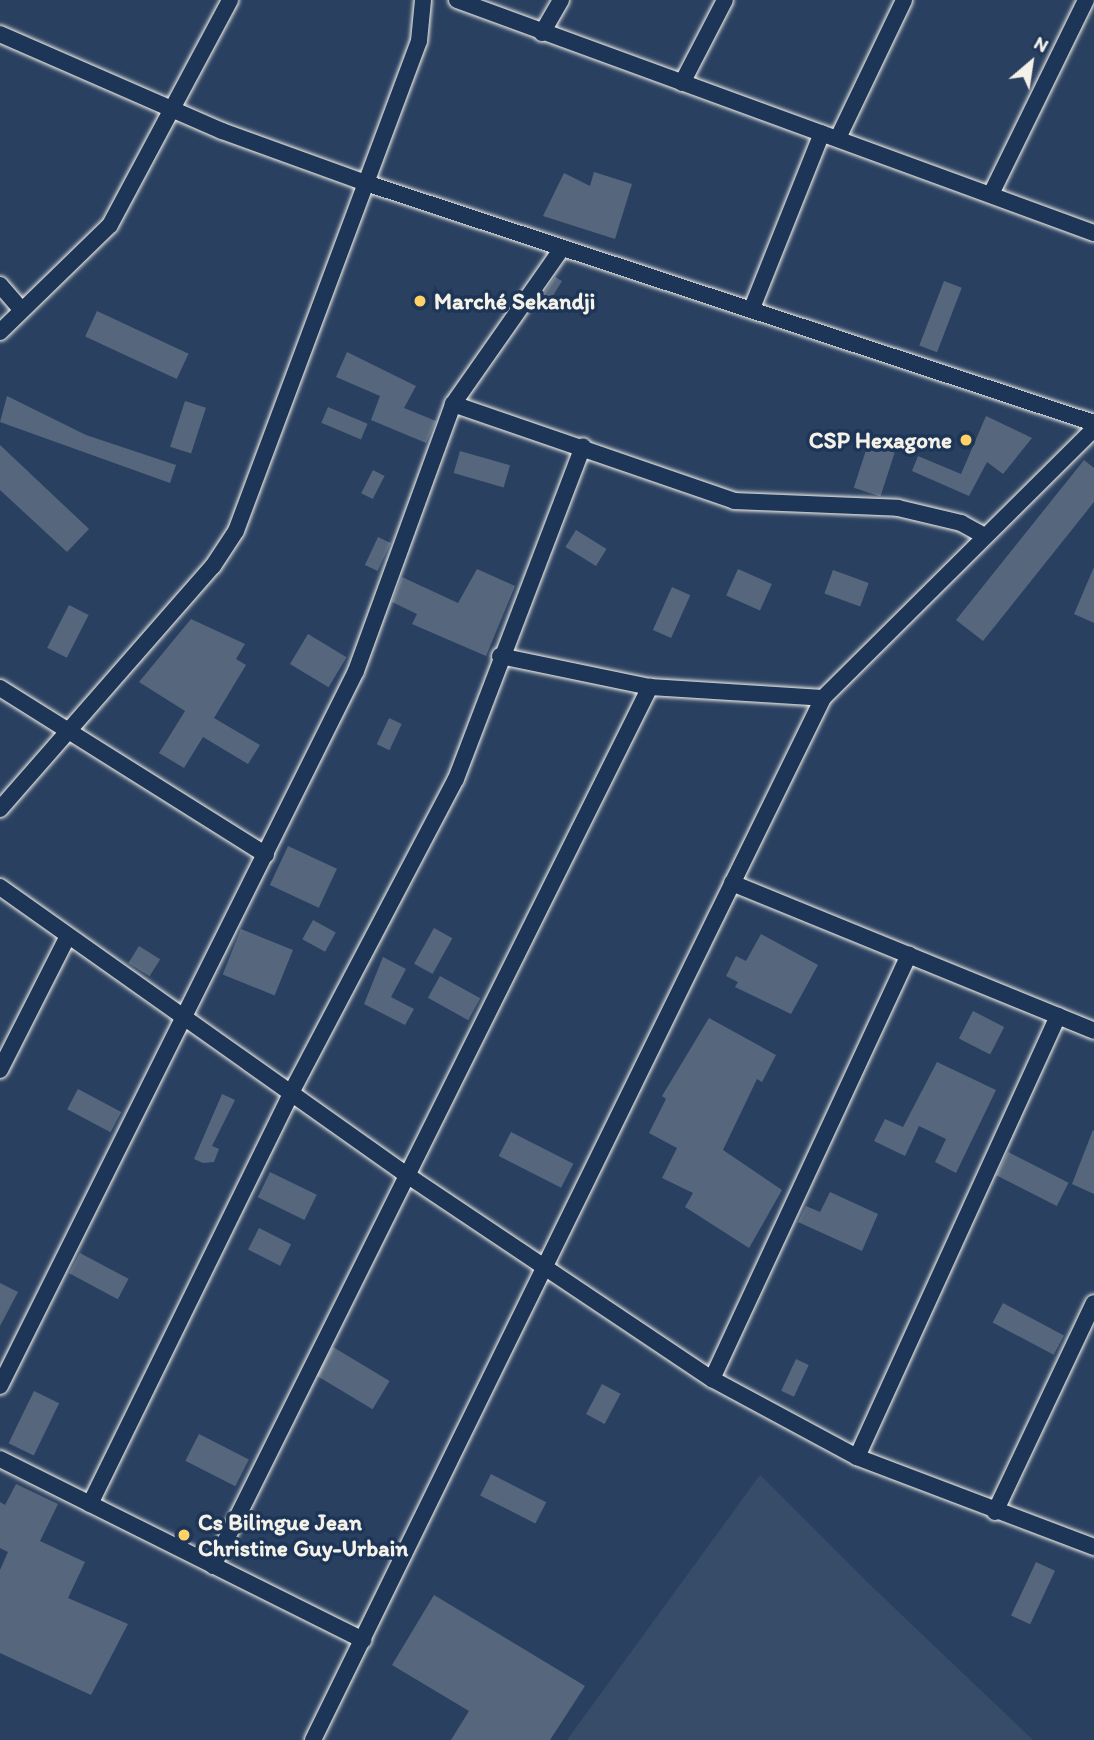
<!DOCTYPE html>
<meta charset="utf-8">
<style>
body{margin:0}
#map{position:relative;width:1094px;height:1740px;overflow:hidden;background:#2a4060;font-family:Itim,sans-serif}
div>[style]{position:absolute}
.built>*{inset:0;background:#374c69}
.building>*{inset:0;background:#56677d;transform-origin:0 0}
.roads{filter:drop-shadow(0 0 2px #f4f1e8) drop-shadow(0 0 2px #f4f1e8)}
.minor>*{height:16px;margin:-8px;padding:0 8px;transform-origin:8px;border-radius:8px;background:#1d3557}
.dots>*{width:19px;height:19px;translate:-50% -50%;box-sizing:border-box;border:4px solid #1d3557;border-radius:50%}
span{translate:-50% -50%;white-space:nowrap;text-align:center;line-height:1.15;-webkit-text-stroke:7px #1d3557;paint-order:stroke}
.poi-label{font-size:23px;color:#f4f1e8;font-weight:700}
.left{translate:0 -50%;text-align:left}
.right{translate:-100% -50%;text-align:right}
.north{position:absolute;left:996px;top:28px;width:70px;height:70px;-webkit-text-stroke:5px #1d3557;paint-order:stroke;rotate:29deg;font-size:19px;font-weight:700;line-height:28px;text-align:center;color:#f4f1e8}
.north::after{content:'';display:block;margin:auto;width:24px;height:32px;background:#f4f1e8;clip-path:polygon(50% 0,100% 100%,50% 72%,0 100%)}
</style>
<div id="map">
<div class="built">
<i style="clip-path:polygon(760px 1475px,864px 1579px,1033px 1740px,567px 1740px)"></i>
</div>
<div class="building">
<i style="clip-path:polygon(594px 172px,632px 184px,615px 239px,543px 216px,564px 173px,590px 186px)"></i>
<i style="clip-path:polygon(555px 277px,562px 281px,543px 312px,534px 307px)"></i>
<i style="left:944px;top:281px;width:19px;height:69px;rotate:21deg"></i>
<i style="left:97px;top:311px;width:101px;height:28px;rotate:25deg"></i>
<i style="clip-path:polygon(347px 352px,416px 386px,404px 408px,436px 421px,426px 443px,371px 420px,380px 396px,336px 377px)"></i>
<i style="clip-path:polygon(7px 396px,86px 435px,176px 465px,170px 483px,0 422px)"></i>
<i style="left:185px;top:401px;width:22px;height:48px;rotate:18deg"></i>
<i style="left:328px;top:407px;width:43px;height:17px;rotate:23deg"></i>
<i style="clip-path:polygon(986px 416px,1032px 438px,1003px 474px,987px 462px,969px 496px,912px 471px,918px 456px,961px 474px)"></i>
<i style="left:868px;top:444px;width:28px;height:46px;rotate:18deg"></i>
<i style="clip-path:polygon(0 445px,89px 529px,67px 552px,0 490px)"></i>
<i style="left:460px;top:451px;width:52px;height:23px;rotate:16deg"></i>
<i style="clip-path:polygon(1084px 460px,1094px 468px,1094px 502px,983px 641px,956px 620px)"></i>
<i style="left:373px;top:470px;width:13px;height:26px;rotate:27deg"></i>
<i style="left:576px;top:530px;width:36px;height:20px;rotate:32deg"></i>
<i style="left:378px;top:537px;width:14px;height:31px;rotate:25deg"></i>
<i style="clip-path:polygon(1094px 567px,1094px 623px,1074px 614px)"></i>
<i style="clip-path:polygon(477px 569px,515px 586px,486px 656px,412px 624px,417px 614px,392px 602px,402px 577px,458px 603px)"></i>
<i style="left:738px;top:569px;width:37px;height:29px;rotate:24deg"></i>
<i style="left:833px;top:570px;width:38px;height:25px;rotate:20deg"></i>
<i style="left:672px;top:587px;width:20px;height:47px;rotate:24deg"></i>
<i style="left:69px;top:605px;width:22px;height:48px;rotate:27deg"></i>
<i style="clip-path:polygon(191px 619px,245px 644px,236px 659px,246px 665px,214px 718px,260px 745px,248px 764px,203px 737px,184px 768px,159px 753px,185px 711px,139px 682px)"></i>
<i style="left:308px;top:634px;width:45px;height:35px;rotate:31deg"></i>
<i style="left:389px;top:718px;width:14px;height:29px;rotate:25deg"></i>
<i style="left:288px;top:846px;width:54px;height:43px;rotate:25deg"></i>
<i style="left:313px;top:920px;width:26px;height:22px;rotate:29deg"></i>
<i style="left:434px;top:928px;width:21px;height:41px;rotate:29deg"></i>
<i style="left:241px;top:929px;width:56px;height:49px;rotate:22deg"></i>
<i style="clip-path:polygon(761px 934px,818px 965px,791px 1014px,735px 987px,738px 982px,726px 976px,736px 956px,746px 961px)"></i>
<i style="left:139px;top:946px;width:25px;height:20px;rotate:32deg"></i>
<i style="clip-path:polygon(383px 957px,406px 969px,391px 997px,414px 1009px,405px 1025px,364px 1004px)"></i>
<i style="left:440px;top:976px;width:46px;height:25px;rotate:29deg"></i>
<i style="left:973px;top:1011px;width:35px;height:31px;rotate:27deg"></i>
<i style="clip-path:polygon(709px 1018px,776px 1055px,762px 1082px,757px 1079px,723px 1150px,782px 1190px,749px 1248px,685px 1207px,693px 1193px,662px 1178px,677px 1148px,649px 1133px,666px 1099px,662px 1096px)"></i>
<i style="clip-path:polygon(937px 1062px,996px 1090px,956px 1173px,935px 1162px,946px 1139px,919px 1126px,905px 1156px,874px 1141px,885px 1119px,903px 1127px)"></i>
<i style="left:78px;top:1089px;width:49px;height:23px;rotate:28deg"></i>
<i style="clip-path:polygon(222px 1094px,235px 1100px,212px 1146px,219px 1149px,214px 1162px,203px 1163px,194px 1159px)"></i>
<i style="clip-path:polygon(1093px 1130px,1094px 1131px,1094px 1194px,1072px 1184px)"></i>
<i style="left:511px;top:1132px;width:70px;height:27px;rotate:27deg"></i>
<i style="left:1008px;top:1152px;width:68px;height:26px;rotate:27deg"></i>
<i style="left:270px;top:1172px;width:52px;height:28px;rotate:26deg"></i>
<i style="clip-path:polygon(830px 1192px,878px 1214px,862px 1251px,798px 1222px,806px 1206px,820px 1212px)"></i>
<i style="left:259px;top:1228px;width:36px;height:24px;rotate:27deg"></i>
<i style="left:80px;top:1253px;width:55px;height:23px;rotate:28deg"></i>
<i style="clip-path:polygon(0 1283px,18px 1292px,0 1326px)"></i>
<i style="left:1003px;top:1303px;width:69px;height:22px;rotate:28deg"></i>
<i style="left:333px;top:1347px;width:66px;height:33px;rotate:31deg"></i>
<i style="left:796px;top:1359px;width:14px;height:35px;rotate:25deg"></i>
<i style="left:602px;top:1384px;width:21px;height:34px;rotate:28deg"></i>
<i style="left:34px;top:1391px;width:28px;height:58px;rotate:26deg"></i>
<i style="left:199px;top:1434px;width:56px;height:30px;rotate:27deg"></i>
<i style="left:491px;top:1474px;width:62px;height:24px;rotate:27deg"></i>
<i style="clip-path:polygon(16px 1484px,58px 1504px,40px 1541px,85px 1562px,68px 1598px,128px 1624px,91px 1695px,0 1653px,0 1570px,8px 1552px,0 1548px,0 1502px,5px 1505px)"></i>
<i style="left:1036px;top:1562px;width:21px;height:59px;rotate:25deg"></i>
<i style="clip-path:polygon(434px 1595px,585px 1686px,550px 1740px,451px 1740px,469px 1711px,392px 1665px)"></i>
</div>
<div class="roads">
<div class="minor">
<i style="left:457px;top:0;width:678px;rotate:20.09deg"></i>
<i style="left:542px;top:33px;width:38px;rotate:-60deg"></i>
<i style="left:0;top:34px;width:242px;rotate:23.6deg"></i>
<i style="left:222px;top:131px;width:150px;rotate:19.9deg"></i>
<i style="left:363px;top:182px;width:770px;rotate:18.25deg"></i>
<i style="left:682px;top:83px;width:93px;rotate:-62.6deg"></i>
<i style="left:838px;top:138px;width:153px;rotate:-64.4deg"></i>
<i style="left:991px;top:194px;width:216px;rotate:-63.9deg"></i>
<i style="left:0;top:285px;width:33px;rotate:49deg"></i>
<i style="left:752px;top:308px;width:188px;rotate:-68.2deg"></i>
<i style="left:0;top:332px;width:153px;rotate:-44.2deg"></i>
<i style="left:110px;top:225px;width:255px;rotate:-61.9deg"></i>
<i style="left:453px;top:404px;width:297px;rotate:19deg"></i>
<i style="left:734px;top:501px;width:164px;rotate:2.4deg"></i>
<i style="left:898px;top:508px;width:65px;rotate:13.4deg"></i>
<i style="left:961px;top:523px;width:26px;rotate:29deg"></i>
<i style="left:500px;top:656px;width:153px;rotate:11.7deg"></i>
<i style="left:650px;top:687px;width:173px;rotate:3.6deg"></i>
<i style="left:0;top:688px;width:314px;rotate:32.1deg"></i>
<i style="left:0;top:809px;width:323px;rotate:-48.8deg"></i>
<i style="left:213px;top:566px;width:42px;rotate:-56.7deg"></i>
<i style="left:236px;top:531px;width:523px;rotate:-69.52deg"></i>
<i style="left:419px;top:41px;width:41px;rotate:-84.4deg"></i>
<i style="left:732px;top:883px;width:391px;rotate:22.2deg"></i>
<i style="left:0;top:887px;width:495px;rotate:35.3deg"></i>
<i style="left:404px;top:1173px;width:371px;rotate:33.8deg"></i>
<i style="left:712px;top:1379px;width:165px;rotate:28.3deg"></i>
<i style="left:857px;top:1457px;width:254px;rotate:20.8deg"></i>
<i style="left:0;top:1070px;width:150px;rotate:-63.1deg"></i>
<i style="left:712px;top:1379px;width:468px;rotate:-65.1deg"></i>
<i style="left:0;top:1386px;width:799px;rotate:-63.53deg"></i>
<i style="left:356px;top:671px;width:284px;rotate:-70deg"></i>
<i style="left:453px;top:404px;width:187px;rotate:-55deg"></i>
<i style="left:857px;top:1457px;width:485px;rotate:-65.5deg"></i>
<i style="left:0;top:1459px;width:406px;rotate:26.5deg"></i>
<i style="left:90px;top:1504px;width:460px;rotate:-63.9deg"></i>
<i style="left:292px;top:1091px;width:352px;rotate:-62.3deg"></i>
<i style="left:456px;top:779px;width:356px;rotate:-69.1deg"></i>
<i style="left:995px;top:1512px;width:231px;rotate:-64.7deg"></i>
<i style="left:213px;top:1566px;width:982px;rotate:-63.57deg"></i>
<i style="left:313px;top:1740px;width:1160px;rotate:-63.92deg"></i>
<i style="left:823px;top:698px;width:382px;rotate:-44.8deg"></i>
</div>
</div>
<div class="dots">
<i style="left:420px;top:301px;background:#ffd166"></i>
<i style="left:966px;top:440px;background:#ffd166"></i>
<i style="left:184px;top:1535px;background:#ffd166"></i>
</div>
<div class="poi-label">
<span class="left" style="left:434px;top:301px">Marché Sekandji</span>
<span class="right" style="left:952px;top:440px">CSP Hexagone</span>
<span class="left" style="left:198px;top:1535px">Cs Bilingue Jean<br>Christine Guy-Urbain</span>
</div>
<div class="north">N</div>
</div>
